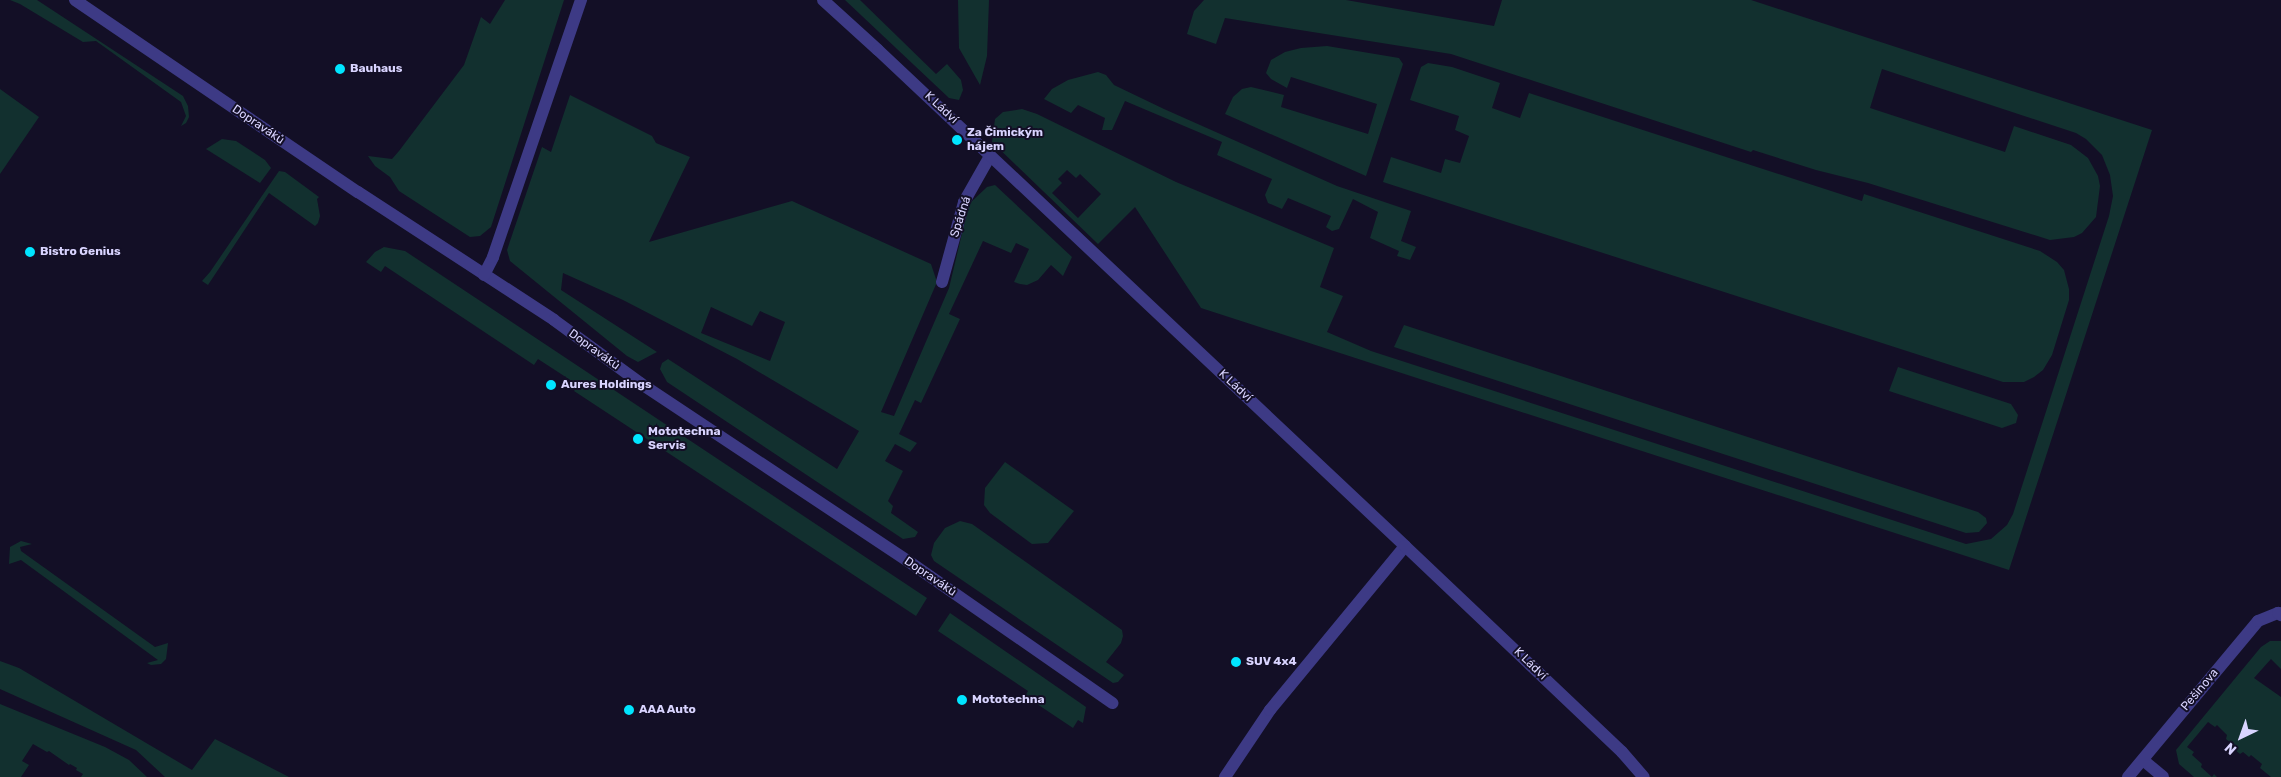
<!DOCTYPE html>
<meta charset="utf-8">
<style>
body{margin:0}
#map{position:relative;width:2281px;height:777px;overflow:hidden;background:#130f26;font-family:Rubik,sans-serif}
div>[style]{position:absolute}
.green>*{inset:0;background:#12302f}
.minor>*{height:12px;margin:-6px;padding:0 6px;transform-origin:6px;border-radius:6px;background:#3d3a85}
.tertiary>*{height:12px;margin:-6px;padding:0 6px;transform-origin:6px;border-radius:6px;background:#3d3a85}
.dots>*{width:14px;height:14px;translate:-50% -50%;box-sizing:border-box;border:2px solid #130f26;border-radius:50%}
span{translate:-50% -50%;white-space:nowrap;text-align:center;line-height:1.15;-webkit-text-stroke:4px #130f26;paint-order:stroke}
.poi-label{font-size:12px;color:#d9d4ff;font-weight:700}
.left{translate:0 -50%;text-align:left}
.street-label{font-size:12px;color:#d9d4ff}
.north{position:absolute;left:2216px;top:712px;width:50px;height:50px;-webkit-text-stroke:4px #130f26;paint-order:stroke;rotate:222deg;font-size:14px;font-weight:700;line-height:20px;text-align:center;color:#d9d4ff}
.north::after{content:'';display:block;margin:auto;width:18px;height:22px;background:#d9d4ff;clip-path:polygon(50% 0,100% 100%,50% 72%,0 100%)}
</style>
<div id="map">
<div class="green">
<i style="clip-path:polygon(10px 0,37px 0,183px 96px,188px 106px,189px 117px,186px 123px,181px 126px,186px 116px,181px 102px,96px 41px,83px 42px,20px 4px)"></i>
<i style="clip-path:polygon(505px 0,564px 0,491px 227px,480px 236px,470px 237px,399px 191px,390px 177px,375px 166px,368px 156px,392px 159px,399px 151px,464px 65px,481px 17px,490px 24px)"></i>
<i style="clip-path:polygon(845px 0,860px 0,936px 74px,947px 64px,961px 80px,963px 90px,959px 100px,949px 98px)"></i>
<i style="clip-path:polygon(958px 0,989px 0,987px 56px,980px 85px,959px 48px)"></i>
<i style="clip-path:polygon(evenodd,1204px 0,1346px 0,1494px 26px,1502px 0,1751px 0,2152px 130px,2009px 570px,1201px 308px,1135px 207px,1098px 244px,992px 142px,995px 119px,1003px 112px,1022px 109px,1037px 114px,1176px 182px,1334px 248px,1320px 287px,1343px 296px,1327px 332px,1371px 351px,1966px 544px,1991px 539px,2007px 525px,2013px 514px,2109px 216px,2113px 196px,2110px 175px,2102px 155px,2086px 139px,2076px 133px,1882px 69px,1870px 108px,2005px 152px,2014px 126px,2071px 145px,2088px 158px,2098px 176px,2100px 186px,2096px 217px,2082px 233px,2074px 237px,2050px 240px,1868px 183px,1816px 170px,1753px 150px,1751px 152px,1451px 54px,1225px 18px,1216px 44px,1187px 34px,1194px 11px,1204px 0,1067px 170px,1076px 178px,1080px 174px,1101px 194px,1078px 218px,1052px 193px,1062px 183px,1058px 179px,1067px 170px)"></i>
<i style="clip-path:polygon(1327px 46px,1399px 58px,1403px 64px,1366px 176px,1225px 114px,1233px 97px,1242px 89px,1251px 87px,1284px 95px,1281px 107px,1368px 134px,1377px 104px,1291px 77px,1287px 88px,1271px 79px,1266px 73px,1271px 60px,1285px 52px,1301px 48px)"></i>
<i style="clip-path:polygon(1428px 63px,1452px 67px,1500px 83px,1492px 108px,1520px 118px,1529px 93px,1862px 201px,1864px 194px,2040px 251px,2057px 262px,2064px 270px,2069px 289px,2069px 300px,2052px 355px,2043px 370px,2034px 377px,2024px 382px,2003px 382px,1383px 182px,1391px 157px,1441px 173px,1445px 159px,1460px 163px,1469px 136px,1455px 130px,1459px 116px,1410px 100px,1421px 67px)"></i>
<i style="clip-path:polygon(1098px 72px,1106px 75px,1114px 85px,1164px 109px,1337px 186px,1411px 211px,1401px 241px,1416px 247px,1410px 260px,1397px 256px,1399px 251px,1370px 238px,1378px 212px,1353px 199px,1339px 229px,1332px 231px,1326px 227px,1331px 216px,1288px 198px,1282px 209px,1268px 203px,1265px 195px,1272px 179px,1217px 155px,1222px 142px,1125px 101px,1112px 130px,1102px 130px,1105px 118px,1078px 105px,1071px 113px,1044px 99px,1052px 89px,1068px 80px)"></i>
<i style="clip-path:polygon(0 89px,39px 117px,0 174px)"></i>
<i style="clip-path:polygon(evenodd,570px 95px,652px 136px,656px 143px,690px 157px,649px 242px,792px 201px,931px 264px,937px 282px,881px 412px,894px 416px,949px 288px,969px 204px,987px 187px,995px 185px,1072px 257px,1063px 276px,1051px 265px,1038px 280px,1027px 285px,1020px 284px,1014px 282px,1029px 249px,1016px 243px,1011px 253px,983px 241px,949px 314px,960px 319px,921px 403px,915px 400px,899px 434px,917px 443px,910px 452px,895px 444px,885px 461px,903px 471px,888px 501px,893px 506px,891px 513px,918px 532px,915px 537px,903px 539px,667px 382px,660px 369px,662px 363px,668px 359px,837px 469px,859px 431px,737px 359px,623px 300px,563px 273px,561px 290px,657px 352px,638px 362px,627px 356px,510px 261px,507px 250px,542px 147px,551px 152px,570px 95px,711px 307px,752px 326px,760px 311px,785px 322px,770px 361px,701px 333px,711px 307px)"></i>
<i style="clip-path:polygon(222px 139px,236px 141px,265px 160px,271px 168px,260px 183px,206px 149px)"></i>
<i style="clip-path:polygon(279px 171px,285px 172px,319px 197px,317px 199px,320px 216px,318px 223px,315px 226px,269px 193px,208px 285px,202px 281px,210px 272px)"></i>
<i style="clip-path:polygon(384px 247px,405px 251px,927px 598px,916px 616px,574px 391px,578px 385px,538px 359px,534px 365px,385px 266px,381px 272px,366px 262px,375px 252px)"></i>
<i style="clip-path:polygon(1404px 325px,1978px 512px,1986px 518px,1987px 523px,1979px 532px,1966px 533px,1394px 347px)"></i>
<i style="clip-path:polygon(1898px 367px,2011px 404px,2018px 415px,2016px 423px,2002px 428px,1889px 391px)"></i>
<i style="clip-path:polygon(1005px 462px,1074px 511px,1048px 543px,1032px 544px,990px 513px,984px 505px,985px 488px)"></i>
<i style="clip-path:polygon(960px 521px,972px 524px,1122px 630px,1123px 636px,1121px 643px,1106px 662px,1124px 675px,1118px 682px,1113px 683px,934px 561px,931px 555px,934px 543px,945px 528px)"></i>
<i style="clip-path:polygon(21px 541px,32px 544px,20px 547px,21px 551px,155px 647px,168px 643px,166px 659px,161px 664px,151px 665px,147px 663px,158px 660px,21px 560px,9px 564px,10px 547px)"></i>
<i style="clip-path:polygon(950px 613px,1086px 707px,1083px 723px,1078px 720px,1073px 728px,1025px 696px,1028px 691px,938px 631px)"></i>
<i style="clip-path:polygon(2270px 641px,2281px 641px,2281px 669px,2271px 659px,2254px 678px,2281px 697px,2281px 777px,2271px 777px,2260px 768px,2262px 764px,2251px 755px,2249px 757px,2243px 752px,2240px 754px,2235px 750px,2237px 748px,2226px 739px,2227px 735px,2217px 725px,2215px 727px,2208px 722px,2187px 747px,2194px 752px,2192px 755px,2202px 764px,2201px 767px,2212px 777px,2214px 774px,2217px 777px,2194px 777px,2179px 764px,2176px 750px,2261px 647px)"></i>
<i style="clip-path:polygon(0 661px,19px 668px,192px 770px,215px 739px,289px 777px,165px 777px,136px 750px,0 689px)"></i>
<i style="clip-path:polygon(0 704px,105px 747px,129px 760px,147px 777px,81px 777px,83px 774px,76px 770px,77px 768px,70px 764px,69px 765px,49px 751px,47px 752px,33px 744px,22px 761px,29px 765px,21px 777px,0 777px)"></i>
</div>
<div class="minor">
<i style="left:75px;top:0;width:342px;rotate:34.2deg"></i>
<i style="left:358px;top:192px;width:234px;rotate:33.1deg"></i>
<i style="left:554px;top:320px;width:107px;rotate:36.2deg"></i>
<i style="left:640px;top:383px;width:322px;rotate:33.6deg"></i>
<i style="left:908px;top:561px;width:249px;rotate:34.8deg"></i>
<i style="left:484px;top:275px;width:20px;rotate:-63deg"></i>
<i style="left:493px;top:257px;width:272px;rotate:-71.1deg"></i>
<i style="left:942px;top:282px;width:83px;rotate:-74.6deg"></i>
<i style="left:964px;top:202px;width:53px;rotate:-60.5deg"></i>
<i style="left:2143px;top:760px;width:26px;rotate:40deg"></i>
<i style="left:1225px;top:777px;width:81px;rotate:-56.1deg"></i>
<i style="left:1270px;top:710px;width:212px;rotate:-50.5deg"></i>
<i style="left:2128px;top:777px;width:203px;rotate:-50.2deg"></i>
<i style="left:2258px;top:621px;width:22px;rotate:-22deg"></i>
<i style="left:2278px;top:613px;width:4px;rotate:34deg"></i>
</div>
<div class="tertiary">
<i style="left:823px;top:0;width:74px;rotate:42.3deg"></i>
<i style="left:878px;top:50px;width:724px;rotate:43.26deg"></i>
<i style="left:1405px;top:546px;width:299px;rotate:43.5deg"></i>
<i style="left:1622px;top:752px;width:33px;rotate:49deg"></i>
</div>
<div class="dots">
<i style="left:340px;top:69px;background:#00e5ff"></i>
<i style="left:957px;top:140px;background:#00e5ff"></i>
<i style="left:30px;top:252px;background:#00e5ff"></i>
<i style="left:551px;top:385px;background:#00e5ff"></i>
<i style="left:638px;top:439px;background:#00e5ff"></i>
<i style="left:1236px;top:662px;background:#00e5ff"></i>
<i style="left:962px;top:700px;background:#00e5ff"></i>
<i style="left:629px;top:710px;background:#00e5ff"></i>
</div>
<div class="poi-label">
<span class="left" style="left:350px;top:69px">Bauhaus</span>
<span class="left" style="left:967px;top:140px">Za Čimickým<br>hájem</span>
<span class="left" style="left:40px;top:252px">Bistro Genius</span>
<span class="left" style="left:561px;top:385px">Aures Holdings</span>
<span class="left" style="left:648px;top:439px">Mototechna<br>Servis</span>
<span class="left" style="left:1246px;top:662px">SUV 4x4</span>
<span class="left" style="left:972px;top:700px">Mototechna</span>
<span class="left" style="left:639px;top:710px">AAA Auto</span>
</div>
<div class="street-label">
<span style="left:941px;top:108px;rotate:43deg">K Ládví</span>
<span style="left:258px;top:125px;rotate:34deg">Dopraváků</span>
<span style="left:961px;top:217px;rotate:-72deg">Spádná</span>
<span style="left:594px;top:350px;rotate:36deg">Dopraváků</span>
<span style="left:1235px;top:386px;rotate:43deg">K Ládví</span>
<span style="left:930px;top:577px;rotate:34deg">Dopraváků</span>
<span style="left:1530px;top:664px;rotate:44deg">K Ládví</span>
<span style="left:2200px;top:690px;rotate:-50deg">Pešinova</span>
</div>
<div class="north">N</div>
</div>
